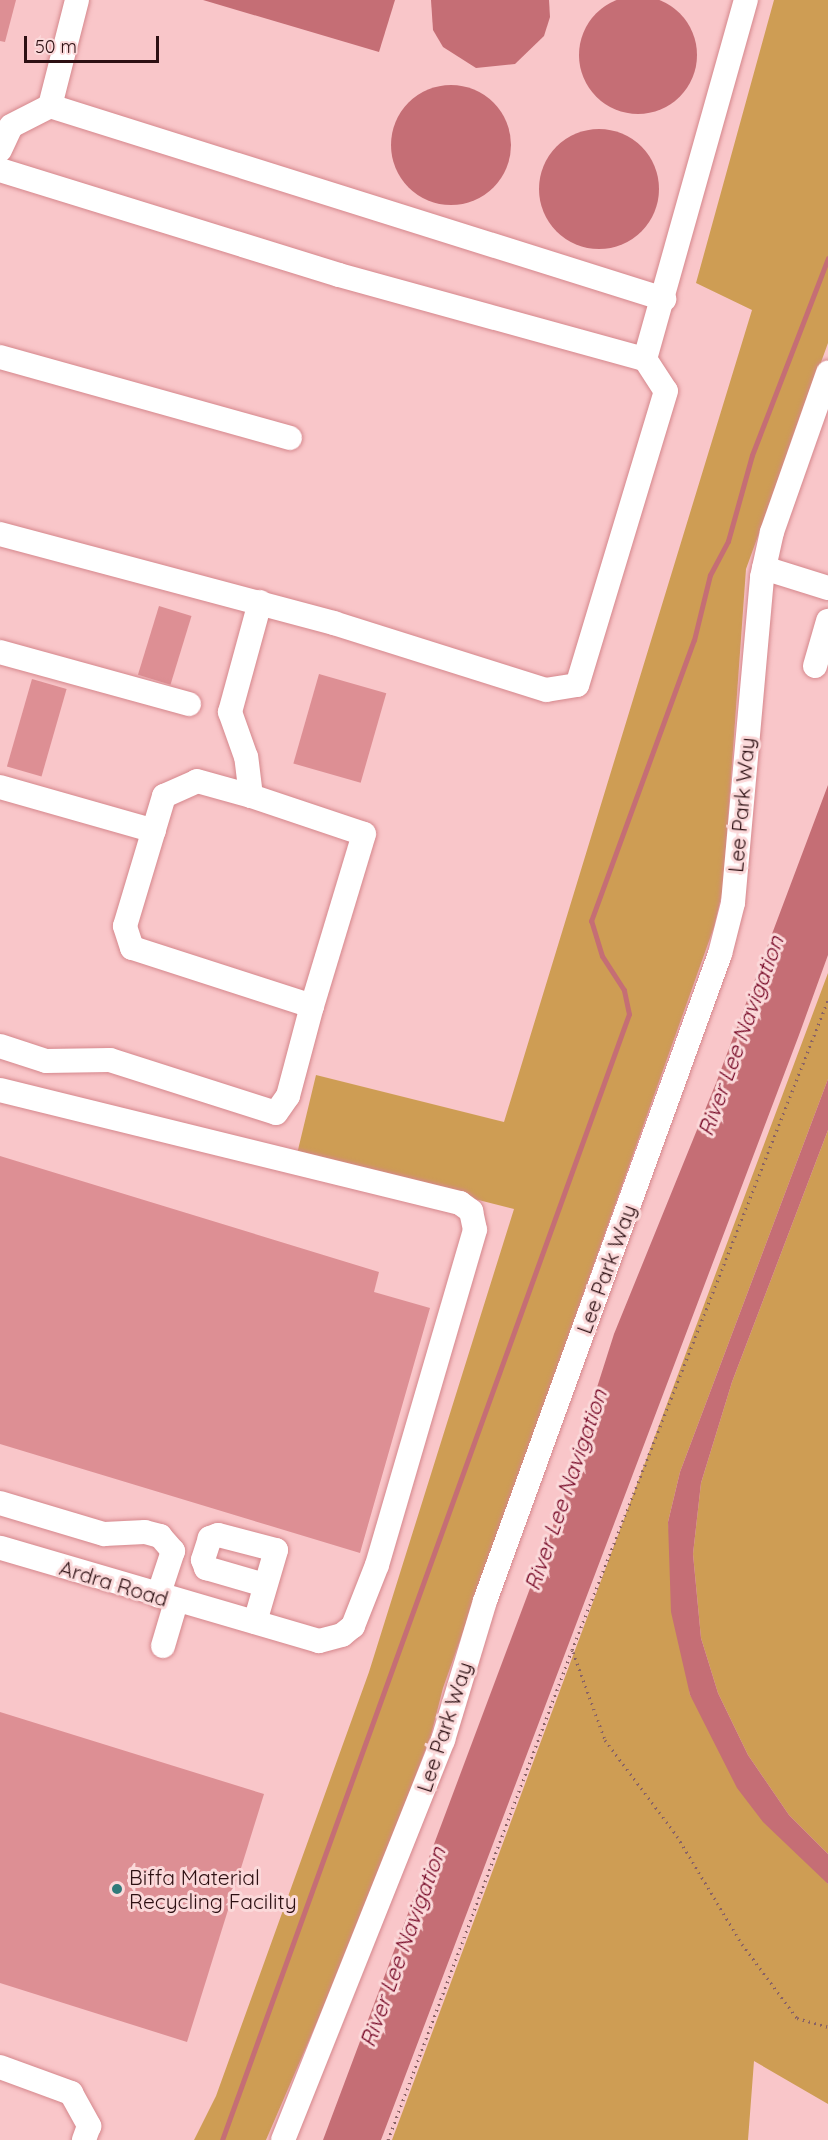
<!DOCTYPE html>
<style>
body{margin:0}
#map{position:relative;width:828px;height:2140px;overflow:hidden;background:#f9c6c9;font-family:Quicksand,sans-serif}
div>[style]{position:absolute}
.green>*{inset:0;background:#ce9d54}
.water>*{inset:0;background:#c56e75}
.round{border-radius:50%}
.stream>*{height:5px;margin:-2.5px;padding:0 2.5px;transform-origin:2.5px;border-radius:2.5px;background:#c56e75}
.building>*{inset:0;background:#dd8f94;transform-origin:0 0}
.path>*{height:3px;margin-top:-1.5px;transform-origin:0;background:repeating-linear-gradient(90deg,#896265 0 1.5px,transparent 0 6px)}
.roads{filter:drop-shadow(0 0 2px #d5878c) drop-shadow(0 0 2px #d5878c)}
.minor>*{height:24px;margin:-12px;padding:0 12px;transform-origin:12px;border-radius:12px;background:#fff}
.dots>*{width:16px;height:16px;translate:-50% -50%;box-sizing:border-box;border:3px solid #fbd9da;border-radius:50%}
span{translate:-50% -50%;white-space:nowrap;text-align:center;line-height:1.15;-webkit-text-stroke:6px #fbd9da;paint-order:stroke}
.street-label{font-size:21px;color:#2d1013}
.poi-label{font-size:21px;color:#2d1013}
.left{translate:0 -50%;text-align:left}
.water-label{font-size:22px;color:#750624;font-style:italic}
.scale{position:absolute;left:24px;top:36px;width:135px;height:27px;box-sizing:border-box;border:3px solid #2d1013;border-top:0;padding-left:8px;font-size:18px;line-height:21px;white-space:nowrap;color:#2d1013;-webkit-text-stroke:4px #fbd9da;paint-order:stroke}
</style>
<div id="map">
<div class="green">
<i style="clip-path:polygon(774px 0,828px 0,828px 343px,746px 569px,723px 889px,714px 927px,443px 1688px,431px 1735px,358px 1927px,266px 2140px,194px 2140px,216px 2096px,369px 1672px,514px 1209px,297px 1154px,316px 1075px,504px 1122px,752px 310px,696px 283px)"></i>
<i style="clip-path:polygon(828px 973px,828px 1079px,680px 1472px,668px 1522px,690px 1695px,828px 1884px,828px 2104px,754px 2061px,748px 2140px,392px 2140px)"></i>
<i style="clip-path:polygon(828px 1130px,828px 1854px,789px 1815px,748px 1755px,718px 1693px,701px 1638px,693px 1554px,701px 1483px,732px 1382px)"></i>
</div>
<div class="water">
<i class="round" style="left:579px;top:-4px;width:118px;height:118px"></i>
<i style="clip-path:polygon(203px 0,395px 0,379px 52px)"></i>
<i style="clip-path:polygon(431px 0,549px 0,550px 17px,544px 36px,515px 64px,476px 68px,443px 47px,433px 30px)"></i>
<i class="round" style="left:391px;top:85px;width:120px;height:120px"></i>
<i class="round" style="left:539px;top:129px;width:120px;height:120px"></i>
<i style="clip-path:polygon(828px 785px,828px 955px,799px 1035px,381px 2140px,323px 2140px,550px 1535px,614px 1334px,716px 1083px)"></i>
<i style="clip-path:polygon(828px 1079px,828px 1130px,732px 1382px,701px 1483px,693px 1554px,701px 1638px,718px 1693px,748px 1755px,789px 1815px,828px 1854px,828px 1884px,763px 1822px,737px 1788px,690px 1695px,671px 1612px,668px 1522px,680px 1472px)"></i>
</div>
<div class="stream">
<i style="left:222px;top:2140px;width:1197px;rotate:-70.13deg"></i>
<i style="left:629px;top:1014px;width:25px;rotate:-102deg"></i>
<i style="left:624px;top:990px;width:40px;rotate:-122.9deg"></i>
<i style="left:602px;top:956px;width:37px;rotate:-107deg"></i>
<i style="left:591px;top:921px;width:299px;rotate:-69.9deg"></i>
<i style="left:694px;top:640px;width:67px;rotate:-76.2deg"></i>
<i style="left:710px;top:575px;width:38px;rotate:-62deg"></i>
<i style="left:728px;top:541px;width:89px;rotate:-74.4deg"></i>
<i style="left:752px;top:455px;width:211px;rotate:-68.9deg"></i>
</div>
<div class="building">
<i style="clip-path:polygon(0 0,16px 0,5px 42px,0 41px)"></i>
<i style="left:159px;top:606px;width:34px;height:72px;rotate:17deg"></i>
<i style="left:319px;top:674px;width:70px;height:93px;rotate:16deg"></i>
<i style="left:32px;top:679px;width:36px;height:91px;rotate:16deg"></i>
<i style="clip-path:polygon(0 1156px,379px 1272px,374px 1292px,430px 1308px,360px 1553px,0 1444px)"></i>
<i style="clip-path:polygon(0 1712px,264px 1794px,187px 2042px,0 1983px)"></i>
</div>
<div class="path">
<i style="left:573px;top:1652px;width:94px;rotate:70deg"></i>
<i style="left:605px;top:1740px;width:120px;rotate:53.1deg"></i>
<i style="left:677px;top:1836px;width:126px;rotate:59deg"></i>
<i style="left:742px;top:1944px;width:92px;rotate:53.4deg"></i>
<i style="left:797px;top:2018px;width:32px;rotate:16deg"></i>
<i style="left:388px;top:2140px;width:523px;rotate:-69.42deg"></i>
<i style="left:572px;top:1650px;width:699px;rotate:-68.5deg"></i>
</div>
<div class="roads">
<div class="minor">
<i style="left:50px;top:106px;width:109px;rotate:-75.7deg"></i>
<i style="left:0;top:150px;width:26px;rotate:-65deg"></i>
<i style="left:11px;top:126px;width:44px;rotate:-27.1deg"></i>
<i style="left:50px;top:106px;width:644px;rotate:17.45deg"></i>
<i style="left:0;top:170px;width:355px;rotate:17.2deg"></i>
<i style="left:339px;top:275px;width:317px;rotate:15.4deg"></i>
<i style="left:645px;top:359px;width:38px;rotate:57deg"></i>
<i style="left:666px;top:391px;width:307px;rotate:106.8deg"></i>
<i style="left:577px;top:685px;width:31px;rotate:171deg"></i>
<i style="left:546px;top:690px;width:222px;rotate:-162.5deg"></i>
<i style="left:334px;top:623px;width:346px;rotate:-165.1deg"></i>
<i style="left:0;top:357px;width:301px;rotate:15.6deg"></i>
<i style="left:645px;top:359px;width:373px;rotate:-74.3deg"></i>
<i style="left:764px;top:568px;width:67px;rotate:17.4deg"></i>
<i style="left:0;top:652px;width:196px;rotate:15.4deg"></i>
<i style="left:815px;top:666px;width:47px;rotate:-73.9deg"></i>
<i style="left:0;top:787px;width:160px;rotate:15.9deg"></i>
<i style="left:251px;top:796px;width:119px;rotate:18.6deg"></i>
<i style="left:364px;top:834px;width:180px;rotate:106.8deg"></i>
<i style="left:0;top:1046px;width:48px;rotate:18.1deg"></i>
<i style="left:46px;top:1061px;width:64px;rotate:-0.9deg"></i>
<i style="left:110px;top:1060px;width:174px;rotate:17.7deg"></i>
<i style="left:276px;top:1113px;width:21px;rotate:-55deg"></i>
<i style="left:288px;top:1096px;width:93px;rotate:-75.1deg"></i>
<i style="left:312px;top:1006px;width:189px;rotate:-162.1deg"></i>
<i style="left:132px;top:948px;width:23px;rotate:-108deg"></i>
<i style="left:125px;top:926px;width:136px;rotate:-73.3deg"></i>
<i style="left:164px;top:796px;width:36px;rotate:-24deg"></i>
<i style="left:197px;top:781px;width:56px;rotate:15.5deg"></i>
<i style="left:251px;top:796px;width:39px;rotate:-97deg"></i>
<i style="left:246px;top:757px;width:48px;rotate:-109.6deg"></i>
<i style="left:230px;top:712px;width:114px;rotate:-74.7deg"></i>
<i style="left:0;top:1090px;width:474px;rotate:13.8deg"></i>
<i style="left:460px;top:1203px;width:14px;rotate:36deg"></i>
<i style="left:471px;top:1211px;width:19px;rotate:78deg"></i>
<i style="left:475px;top:1230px;width:349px;rotate:106.3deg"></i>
<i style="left:377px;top:1565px;width:66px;rotate:111.5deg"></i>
<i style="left:353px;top:1626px;width:14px;rotate:141deg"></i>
<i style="left:342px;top:1635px;width:24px;rotate:165deg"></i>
<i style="left:319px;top:1641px;width:332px;rotate:-163.7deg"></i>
<i style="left:0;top:1503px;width:109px;rotate:16.6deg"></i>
<i style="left:104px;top:1534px;width:41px;rotate:-2.8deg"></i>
<i style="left:145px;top:1532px;width:16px;rotate:15deg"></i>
<i style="left:160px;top:1536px;width:20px;rotate:49deg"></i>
<i style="left:173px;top:1551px;width:47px;rotate:108.4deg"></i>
<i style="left:255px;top:1622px;width:75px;rotate:-73.7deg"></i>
<i style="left:276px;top:1550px;width:60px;rotate:-165.5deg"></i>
<i style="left:218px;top:1535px;width:9px;rotate:159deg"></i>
<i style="left:210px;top:1538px;width:23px;rotate:108deg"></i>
<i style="left:203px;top:1560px;width:9px;rotate:69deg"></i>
<i style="left:206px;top:1568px;width:61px;rotate:16.1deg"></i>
<i style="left:163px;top:1646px;width:46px;rotate:-73.5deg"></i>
<i style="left:0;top:2067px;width:76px;rotate:20.1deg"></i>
<i style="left:71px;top:2093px;width:38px;rotate:61deg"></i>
<i style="left:89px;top:2126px;width:15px;rotate:110deg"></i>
<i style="left:283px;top:2140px;width:431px;rotate:-68.2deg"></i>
<i style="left:443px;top:1740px;width:145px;rotate:-73.2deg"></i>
<i style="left:485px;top:1601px;width:688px;rotate:-70.04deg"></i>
<i style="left:720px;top:954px;width:53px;rotate:-75.7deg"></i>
<i style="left:733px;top:903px;width:327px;rotate:-84.9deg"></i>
<i style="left:762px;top:577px;width:46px;rotate:-77.5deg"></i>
<i style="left:772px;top:532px;width:169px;rotate:-70.6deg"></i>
</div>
</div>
<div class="dots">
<i style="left:117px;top:1889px;background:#307a7a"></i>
</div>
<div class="street-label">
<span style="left:741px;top:805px;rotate:-85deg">Lee Park Way</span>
<span style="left:606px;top:1269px;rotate:-70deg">Lee Park Way</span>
<span style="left:114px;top:1583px;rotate:17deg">Ardra Road</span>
<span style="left:444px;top:1727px;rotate:-72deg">Lee Park Way</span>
</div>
<div class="poi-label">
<span class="left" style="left:129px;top:1889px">Biffa Material<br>Recycling Facility</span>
</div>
<div class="water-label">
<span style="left:741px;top:1036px;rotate:-70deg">River Lee Navigation</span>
<span style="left:566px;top:1490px;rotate:-71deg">River Lee Navigation</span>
<span style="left:403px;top:1947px;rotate:-70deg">River Lee Navigation</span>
</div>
<div class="scale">50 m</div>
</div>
